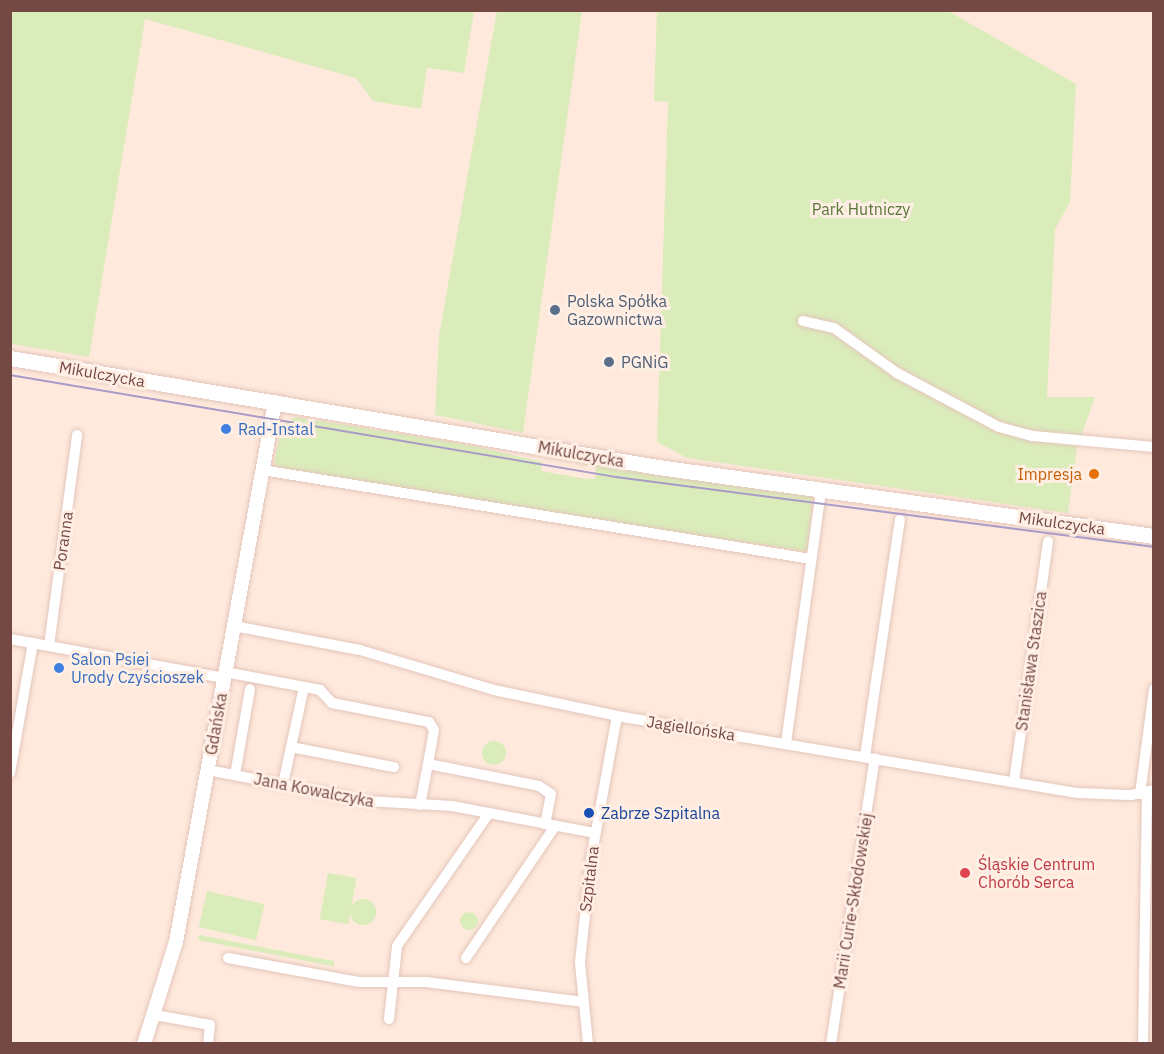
<!DOCTYPE html>
<meta charset="utf-8">
<style>
body{margin:0}
#map{position:relative;width:1164px;height:1054px;overflow:hidden;background:#fee9dc;font-family:"IBM Plex Sans",sans-serif}
div>[style]{position:absolute}
.green>*{inset:0;background:#daecba;transform-origin:0 0}
.round{border-radius:50%}
.roads{filter:drop-shadow(0 0 2px #e5c5bb) drop-shadow(0 0 2px #e5c5bb)}
.minor>*{height:10px;margin:-5px;padding:0 5px;transform-origin:5px;border-radius:5px;background:#fff}
.tertiary>*{height:14px;margin:-7px;padding:0 7px;transform-origin:7px;border-radius:7px;background:#fff}
.secondary>*{height:15px;margin:-7.5px;padding:0 7.5px;transform-origin:7.5px;border-radius:7.5px;background:#fff}
.tram>*{height:1.5px;margin:-0.75px;padding:0 0.75px;transform-origin:0.75px;border-radius:0.75px;background:#a99bc7}
.dots>*{width:16px;height:16px;translate:-50% -50%;box-sizing:border-box;border:3px solid #ffeee4;border-radius:50%}
span{translate:-50% -50%;white-space:nowrap;text-align:center;line-height:1.15;-webkit-text-stroke:6px #ffeee4;paint-order:stroke}
.park-label{font-size:16px;color:#597638}
.service-label{font-size:16px;color:#4e5e75}
.left{translate:0 -50%;text-align:left}
.street-label{font-size:16px;color:#754943}
.shop-label{font-size:16px;color:#366cbe}
.food-label{font-size:16px;color:#c56008}
.right{translate:-100% -50%;text-align:right}
.transit-label{font-size:16px;color:#164399}
.health-label{font-size:16px;color:#be3a42}
.frame{position:absolute;inset:0;border:12px solid #754943;pointer-events:none}
</style>
<div id="map">
<div class="green">
<i style="clip-path:polygon(657px 10px,948px 11px,1076px 84px,1070px 202px,1055px 229px,1047px 397px,1095px 397px,1077px 448px,1068px 513px,687px 458px,657px 442px,668px 102px,654px 101px)"></i>
<i style="clip-path:polygon(10px 11px,11px 10px,474px 11px,464px 73px,427px 68px,421px 109px,373px 101px,356px 78px,145px 19px,89px 357px,11px 344px)"></i>
<i style="clip-path:polygon(497px 11px,582px 11px,523px 433px,435px 415px,439px 335px)"></i>
<i style="clip-path:polygon(296px 417px,470px 445px,542px 462px,541px 471px,586px 479px,595px 479px,596px 467px,554px 458px,813px 496px,808px 552px,273px 471px,281px 426px)"></i>
<i class="round" style="left:482px;top:741px;width:24px;height:24px"></i>
<i style="left:328px;top:873px;width:29px;height:47px;rotate:10deg"></i>
<i style="left:207px;top:891px;width:59px;height:37px;rotate:13deg"></i>
<i class="round" style="left:350px;top:899px;width:26px;height:26px"></i>
<i class="round" style="left:460px;top:912px;width:18px;height:18px"></i>
<i style="left:199px;top:935px;width:138px;height:5px;rotate:11deg"></i>
</div>
<div class="roads">
<div class="minor">
<i style="left:803px;top:321px;width:32px;rotate:13deg"></i>
<i style="left:834px;top:328px;width:77px;rotate:35.5deg"></i>
<i style="left:897px;top:373px;width:115px;rotate:27.9deg"></i>
<i style="left:999px;top:427px;width:35px;rotate:15deg"></i>
<i style="left:1033px;top:436px;width:121px;rotate:5.2deg"></i>
<i style="left:262px;top:470px;width:556px;rotate:9.21deg"></i>
<i style="left:234px;top:626px;width:128px;rotate:10.8deg"></i>
<i style="left:360px;top:650px;width:140px;rotate:16.6deg"></i>
<i style="left:494px;top:690px;width:126px;rotate:11.9deg"></i>
<i style="left:617px;top:716px;width:467px;rotate:9.5deg"></i>
<i style="left:1078px;top:793px;width:53px;rotate:2.2deg"></i>
<i style="left:1131px;top:795px;width:24px;rotate:-12deg"></i>
<i style="left:10px;top:639px;width:218px;rotate:10.3deg"></i>
<i style="left:49px;top:646px;width:213px;rotate:-82.4deg"></i>
<i style="left:225px;top:672px;width:97px;rotate:10.7deg"></i>
<i style="left:320px;top:690px;width:18px;rotate:47deg"></i>
<i style="left:332px;top:703px;width:99px;rotate:11.1deg"></i>
<i style="left:429px;top:722px;width:9px;rotate:58deg"></i>
<i style="left:434px;top:730px;width:35px;rotate:100deg"></i>
<i style="left:786px;top:743px;width:255px;rotate:-82.1deg"></i>
<i style="left:291px;top:747px;width:105px;rotate:11deg"></i>
<i style="left:865px;top:756px;width:239px;rotate:-81.6deg"></i>
<i style="left:208px;top:770px;width:162px;rotate:11deg"></i>
<i style="left:367px;top:801px;width:85px;rotate:3.4deg"></i>
<i style="left:452px;top:806px;width:146px;rotate:10.7deg"></i>
<i style="left:10px;top:773px;width:132px;rotate:-80deg"></i>
<i style="left:235px;top:775px;width:87px;rotate:-80.1deg"></i>
<i style="left:1014px;top:781px;width:242px;rotate:-81.9deg"></i>
<i style="left:283px;top:784px;width:99px;rotate:-77.8deg"></i>
<i style="left:1140px;top:794px;width:106px;rotate:-82.4deg"></i>
<i style="left:420px;top:805px;width:42px;rotate:-79deg"></i>
<i style="left:428px;top:764px;width:113px;rotate:11.2deg"></i>
<i style="left:539px;top:786px;width:14px;rotate:34deg"></i>
<i style="left:551px;top:794px;width:31px;rotate:101deg"></i>
<i style="left:228px;top:958px;width:133px;rotate:10.4deg"></i>
<i style="left:359px;top:982px;width:67px"></i>
<i style="left:426px;top:982px;width:159px;rotate:7.2deg"></i>
<i style="left:466px;top:958px;width:159px;rotate:-56deg"></i>
<i style="left:155px;top:1015px;width:56px;rotate:10.3deg"></i>
<i style="left:210px;top:1025px;width:19px;rotate:96deg"></i>
<i style="left:389px;top:1019px;width:73px;rotate:-83.7deg"></i>
<i style="left:397px;top:946px;width:162px;rotate:-55.3deg"></i>
<i style="left:588px;top:1044px;width:82px;rotate:-95.6deg"></i>
<i style="left:580px;top:962px;width:104px;rotate:-83.9deg"></i>
<i style="left:591px;top:859px;width:145px;rotate:-79.7deg"></i>
<i style="left:831px;top:1044px;width:289px;rotate:-81.3deg"></i>
<i style="left:1143px;top:1044px;width:252px;rotate:-89.1deg"></i>
</div>
<div class="tertiary">
<i style="left:144px;top:1044px;width:107px;rotate:-72.6deg"></i>
<i style="left:176px;top:942px;width:549px;rotate:-79.61deg"></i>
</div>
<div class="secondary">
<i style="left:10px;top:358px;width:657px;rotate:9.55deg"></i>
<i style="left:658px;top:467px;width:501px;rotate:7.92deg"></i>
</div>
</div>
<div class="tram">
<i style="left:10px;top:375px;width:615px;rotate:9.55deg"></i>
<i style="left:616px;top:477px;width:543px;rotate:7.41deg"></i>
</div>
<div class="dots">
<i style="left:555px;top:310px;background:#5c6f8a"></i>
<i style="left:609px;top:362px;background:#5c6f8a"></i>
<i style="left:226px;top:429px;background:#3f7fe0"></i>
<i style="left:1094px;top:474px;background:#e8710a"></i>
<i style="left:59px;top:668px;background:#3f7fe0"></i>
<i style="left:589px;top:813px;background:#1a4fb4"></i>
<i style="left:965px;top:873px;background:#e0444e"></i>
</div>
<div class="park-label">
<span style="left:861px;top:209px">Park Hutniczy</span>
</div>
<div class="service-label">
<span class="left" style="left:567px;top:310px">Polska Spółka<br>Gazownictwa</span>
<span class="left" style="left:621px;top:362px">PGNiG</span>
</div>
<div class="street-label">
<span style="left:102px;top:374px;rotate:10deg">Mikulczycka</span>
<span style="left:581px;top:454px;rotate:10deg">Mikulczycka</span>
<span style="left:1062px;top:523px;rotate:8deg">Mikulczycka</span>
<span style="left:63px;top:541px;rotate:-82deg">Poranna</span>
<span style="left:1031px;top:661px;rotate:-82deg">Stanisława Staszica</span>
<span style="left:216px;top:724px;rotate:-80deg">Gdańska</span>
<span style="left:691px;top:728px;rotate:9deg">Jagiellońska</span>
<span style="left:314px;top:790px;rotate:11deg">Jana Kowalczyka</span>
<span style="left:589px;top:879px;rotate:-83deg">Szpitalna</span>
<span style="left:853px;top:901px;rotate:-81deg">Marii Curie-Skłodowskiej</span>
</div>
<div class="shop-label">
<span class="left" style="left:238px;top:429px">Rad-Instal</span>
<span class="left" style="left:71px;top:668px">Salon Psiej<br>Urody Czyścioszek</span>
</div>
<div class="food-label">
<span class="right" style="left:1082px;top:474px">Impresja</span>
</div>
<div class="transit-label">
<span class="left" style="left:601px;top:813px">Zabrze Szpitalna</span>
</div>
<div class="health-label">
<span class="left" style="left:978px;top:873px">Śląskie Centrum<br>Chorób Serca</span>
</div>
<div class="frame"></div>
</div>
